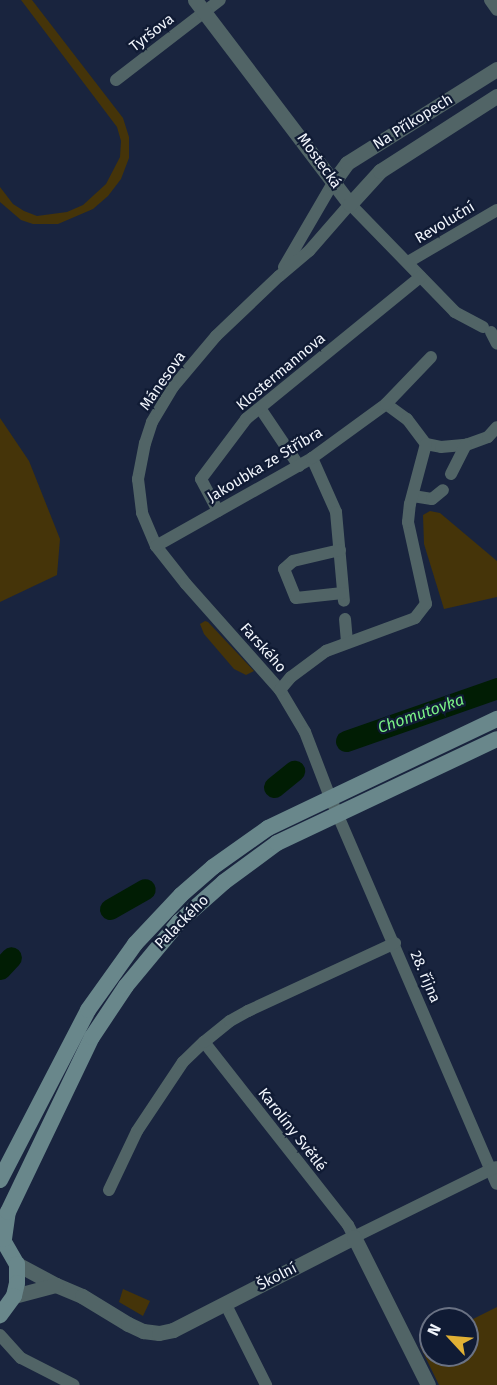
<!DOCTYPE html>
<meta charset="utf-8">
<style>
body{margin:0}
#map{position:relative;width:497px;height:1385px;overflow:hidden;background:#19243e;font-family:"Fira Sans",sans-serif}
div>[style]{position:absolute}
.green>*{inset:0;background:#453409}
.river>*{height:21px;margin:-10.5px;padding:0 10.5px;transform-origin:10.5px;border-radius:10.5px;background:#011d04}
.minor>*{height:12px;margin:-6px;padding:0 6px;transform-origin:6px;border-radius:6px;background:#516466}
.tertiary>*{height:15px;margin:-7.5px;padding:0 7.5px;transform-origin:7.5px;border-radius:7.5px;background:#516466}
.secondary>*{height:16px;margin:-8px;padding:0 8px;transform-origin:8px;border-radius:8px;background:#69878b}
span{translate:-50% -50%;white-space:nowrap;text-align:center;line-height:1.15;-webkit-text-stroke:4.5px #101b34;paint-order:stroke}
.street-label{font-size:15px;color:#f1f5fc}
.water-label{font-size:16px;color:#7af085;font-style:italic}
.north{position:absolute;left:419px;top:1307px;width:60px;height:60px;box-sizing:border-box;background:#101b34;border:2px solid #6a7284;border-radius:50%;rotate:296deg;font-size:16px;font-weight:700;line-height:24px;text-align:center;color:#f1f5fc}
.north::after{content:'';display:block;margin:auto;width:21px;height:27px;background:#e0b034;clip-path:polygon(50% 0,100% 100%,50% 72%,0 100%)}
</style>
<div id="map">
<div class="green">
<i style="clip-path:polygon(21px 0,32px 0,123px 118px,129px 137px,129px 158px,121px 179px,108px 196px,93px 209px,58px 224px,33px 224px,21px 220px,0 202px,0 187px,13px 204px,24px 211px,37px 216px,67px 212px,83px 205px,106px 184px,120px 157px,121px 141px,117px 127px)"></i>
<i style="clip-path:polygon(0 418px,29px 461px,60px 539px,57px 575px,0 602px)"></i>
<i style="clip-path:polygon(430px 511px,440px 513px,497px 561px,497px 597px,444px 609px,424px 544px,423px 515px)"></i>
<i style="clip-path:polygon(205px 621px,208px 622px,254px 671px,246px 675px,234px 669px,204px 634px,200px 624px)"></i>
<i style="clip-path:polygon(123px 1289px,150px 1301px,143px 1316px,119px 1302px)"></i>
<i style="clip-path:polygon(497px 1307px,497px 1385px,439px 1385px,420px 1346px,431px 1341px,431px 1355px,467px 1355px,467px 1322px)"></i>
</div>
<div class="river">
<i style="left:346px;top:741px;width:160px;rotate:-19.3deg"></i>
<i style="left:274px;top:787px;width:26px;rotate:-39deg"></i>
<i style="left:110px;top:909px;width:40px;rotate:-29.7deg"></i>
<i style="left:0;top:969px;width:16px;rotate:-47deg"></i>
</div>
<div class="minor">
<i style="left:490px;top:0;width:12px;rotate:55deg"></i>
<i style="left:116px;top:80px;width:131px;rotate:-37.6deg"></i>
<i style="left:408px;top:262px;width:103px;rotate:-30.3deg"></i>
<i style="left:284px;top:267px;width:99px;rotate:-59.8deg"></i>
<i style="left:483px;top:327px;width:32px;rotate:-152deg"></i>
<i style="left:455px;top:312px;width:151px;rotate:-134.2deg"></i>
<i style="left:350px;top:204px;width:62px;rotate:131.1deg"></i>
<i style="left:309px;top:251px;width:39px;rotate:140deg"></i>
<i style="left:279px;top:276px;width:87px;rotate:136.4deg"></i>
<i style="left:216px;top:336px;width:67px;rotate:130.1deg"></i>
<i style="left:173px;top:387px;width:41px;rotate:121deg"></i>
<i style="left:152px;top:422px;width:22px;rotate:108deg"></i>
<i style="left:145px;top:443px;width:37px;rotate:101deg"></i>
<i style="left:138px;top:479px;width:34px;rotate:83deg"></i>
<i style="left:142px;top:513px;width:36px;rotate:67deg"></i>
<i style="left:156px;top:546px;width:48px;rotate:51.7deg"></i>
<i style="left:186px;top:584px;width:142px;rotate:48.4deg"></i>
<i style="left:280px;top:690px;width:49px;rotate:59.2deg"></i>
<i style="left:305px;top:732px;width:70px;rotate:69deg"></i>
<i style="left:330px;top:797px;width:421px;rotate:66.7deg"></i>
<i style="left:491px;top:332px;width:13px;rotate:63deg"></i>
<i style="left:386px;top:404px;width:26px;rotate:36deg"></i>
<i style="left:407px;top:419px;width:31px;rotate:53deg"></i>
<i style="left:260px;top:408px;width:70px;rotate:56.1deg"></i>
<i style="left:426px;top:444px;width:15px;rotate:11deg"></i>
<i style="left:441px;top:447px;width:25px;rotate:-5deg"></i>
<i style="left:466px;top:445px;width:23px;rotate:-20deg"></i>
<i style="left:488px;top:437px;width:13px;rotate:-48deg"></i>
<i style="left:312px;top:458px;width:59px;rotate:66deg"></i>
<i style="left:336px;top:512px;width:89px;rotate:84.9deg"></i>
<i style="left:451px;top:474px;width:33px;rotate:-63deg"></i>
<i style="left:413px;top:496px;width:19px;rotate:9deg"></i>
<i style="left:432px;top:499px;width:14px;rotate:-39deg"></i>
<i style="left:218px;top:511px;width:36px;rotate:-118deg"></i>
<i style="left:201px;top:479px;width:75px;rotate:-53.1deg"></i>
<i style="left:246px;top:419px;width:225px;rotate:-39.2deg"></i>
<i style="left:156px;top:546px;width:179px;rotate:-29.4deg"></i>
<i style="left:312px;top:458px;width:92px;rotate:-36.1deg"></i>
<i style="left:386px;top:404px;width:65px;rotate:-46.2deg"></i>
<i style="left:340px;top:550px;width:48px;rotate:166.8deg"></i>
<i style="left:293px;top:561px;width:12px;rotate:138deg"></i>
<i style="left:284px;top:569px;width:31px;rotate:68deg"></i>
<i style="left:296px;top:598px;width:47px;rotate:-6.1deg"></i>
<i style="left:345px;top:619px;width:22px;rotate:85deg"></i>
<i style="left:280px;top:690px;width:17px;rotate:-50deg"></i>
<i style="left:291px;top:677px;width:44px;rotate:-36.6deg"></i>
<i style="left:326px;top:651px;width:95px;rotate:-20.3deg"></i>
<i style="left:415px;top:618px;width:18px;rotate:-52deg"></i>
<i style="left:426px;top:604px;width:84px;rotate:-102.4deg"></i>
<i style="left:408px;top:522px;width:18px;rotate:-84deg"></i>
<i style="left:410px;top:504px;width:62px;rotate:-75.1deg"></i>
<i style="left:204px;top:1042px;width:233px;rotate:51.8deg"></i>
<i style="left:348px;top:1225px;width:13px;rotate:63deg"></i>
<i style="left:354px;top:1237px;width:158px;rotate:-26.2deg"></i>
<i style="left:109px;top:1190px;width:65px;rotate:-64.6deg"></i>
<i style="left:137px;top:1131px;width:83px;rotate:-56.3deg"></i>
<i style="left:183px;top:1062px;width:29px;rotate:-44deg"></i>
<i style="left:204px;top:1042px;width:33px;rotate:-39deg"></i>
<i style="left:230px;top:1021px;width:21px;rotate:-29deg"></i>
<i style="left:248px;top:1011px;width:162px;rotate:-24.8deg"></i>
<i style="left:225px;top:1303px;width:92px;rotate:63.4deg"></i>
<i style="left:0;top:1335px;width:31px;rotate:48deg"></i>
<i style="left:21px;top:1358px;width:59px;rotate:27deg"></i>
</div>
<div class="tertiary">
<i style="left:195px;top:0;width:256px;rotate:52.8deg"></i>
<i style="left:350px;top:204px;width:45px;rotate:-47.7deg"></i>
<i style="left:380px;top:171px;width:139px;rotate:-32.7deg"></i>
<i style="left:334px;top:181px;width:22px;rotate:-54deg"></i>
<i style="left:347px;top:163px;width:177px;rotate:-32.1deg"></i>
<i style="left:17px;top:1264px;width:44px;rotate:28.3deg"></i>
<i style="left:56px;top:1285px;width:28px;rotate:23deg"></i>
<i style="left:82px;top:1296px;width:54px;rotate:31.3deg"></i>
<i style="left:128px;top:1324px;width:17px;rotate:25deg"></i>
<i style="left:143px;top:1331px;width:16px;rotate:7deg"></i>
<i style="left:159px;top:1333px;width:14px;rotate:-12deg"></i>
<i style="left:173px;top:1330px;width:203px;rotate:-27.2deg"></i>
<i style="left:354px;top:1237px;width:165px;rotate:63.4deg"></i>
<i style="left:14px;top:1296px;width:43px;rotate:-14.7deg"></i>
</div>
<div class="secondary">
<i style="left:0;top:1180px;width:191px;rotate:-62.6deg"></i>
<i style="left:88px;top:1010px;width:81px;rotate:-54.5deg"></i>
<i style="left:135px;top:944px;width:67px;rotate:-46.8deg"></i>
<i style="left:181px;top:895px;width:43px;rotate:-41.2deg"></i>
<i style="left:213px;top:867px;width:67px;rotate:-35.3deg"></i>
<i style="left:268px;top:828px;width:254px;rotate:-25.5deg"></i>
<i style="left:0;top:1235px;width:34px;rotate:60deg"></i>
<i style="left:17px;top:1264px;width:19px;rotate:90deg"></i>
<i style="left:17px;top:1283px;width:13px;rotate:103deg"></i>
<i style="left:14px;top:1296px;width:24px;rotate:126deg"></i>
<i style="left:4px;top:1239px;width:27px;rotate:-82deg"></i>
<i style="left:8px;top:1212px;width:194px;rotate:-64.4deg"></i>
<i style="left:92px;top:1037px;width:61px;rotate:-56.3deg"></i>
<i style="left:126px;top:986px;width:83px;rotate:-50.4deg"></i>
<i style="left:179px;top:922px;width:60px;rotate:-41.6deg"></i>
<i style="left:224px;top:882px;width:66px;rotate:-36.3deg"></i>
<i style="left:277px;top:843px;width:243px;rotate:-25.3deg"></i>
</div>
<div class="street-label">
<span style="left:152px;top:33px;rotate:-38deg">Tyršova</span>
<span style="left:413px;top:122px;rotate:-32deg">Na Příkopech</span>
<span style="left:319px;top:161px;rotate:54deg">Mostecká</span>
<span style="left:445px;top:223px;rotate:-31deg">Revoluční</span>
<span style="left:281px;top:372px;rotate:-40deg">Klostermannova</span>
<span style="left:163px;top:381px;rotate:-55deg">Mánesova</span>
<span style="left:265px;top:465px;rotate:-31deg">Jakoubka ze Stříbra</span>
<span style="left:263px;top:648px;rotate:48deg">Farského</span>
<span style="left:182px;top:922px;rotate:-45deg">Palackého</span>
<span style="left:425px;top:977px;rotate:67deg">28. října</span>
<span style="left:292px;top:1130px;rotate:52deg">Karolíny Světlé</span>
<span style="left:277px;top:1277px;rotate:-27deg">Školní</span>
</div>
<div class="water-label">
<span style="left:421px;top:714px;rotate:-19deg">Chomutovka</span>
</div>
<div class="north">N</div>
</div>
